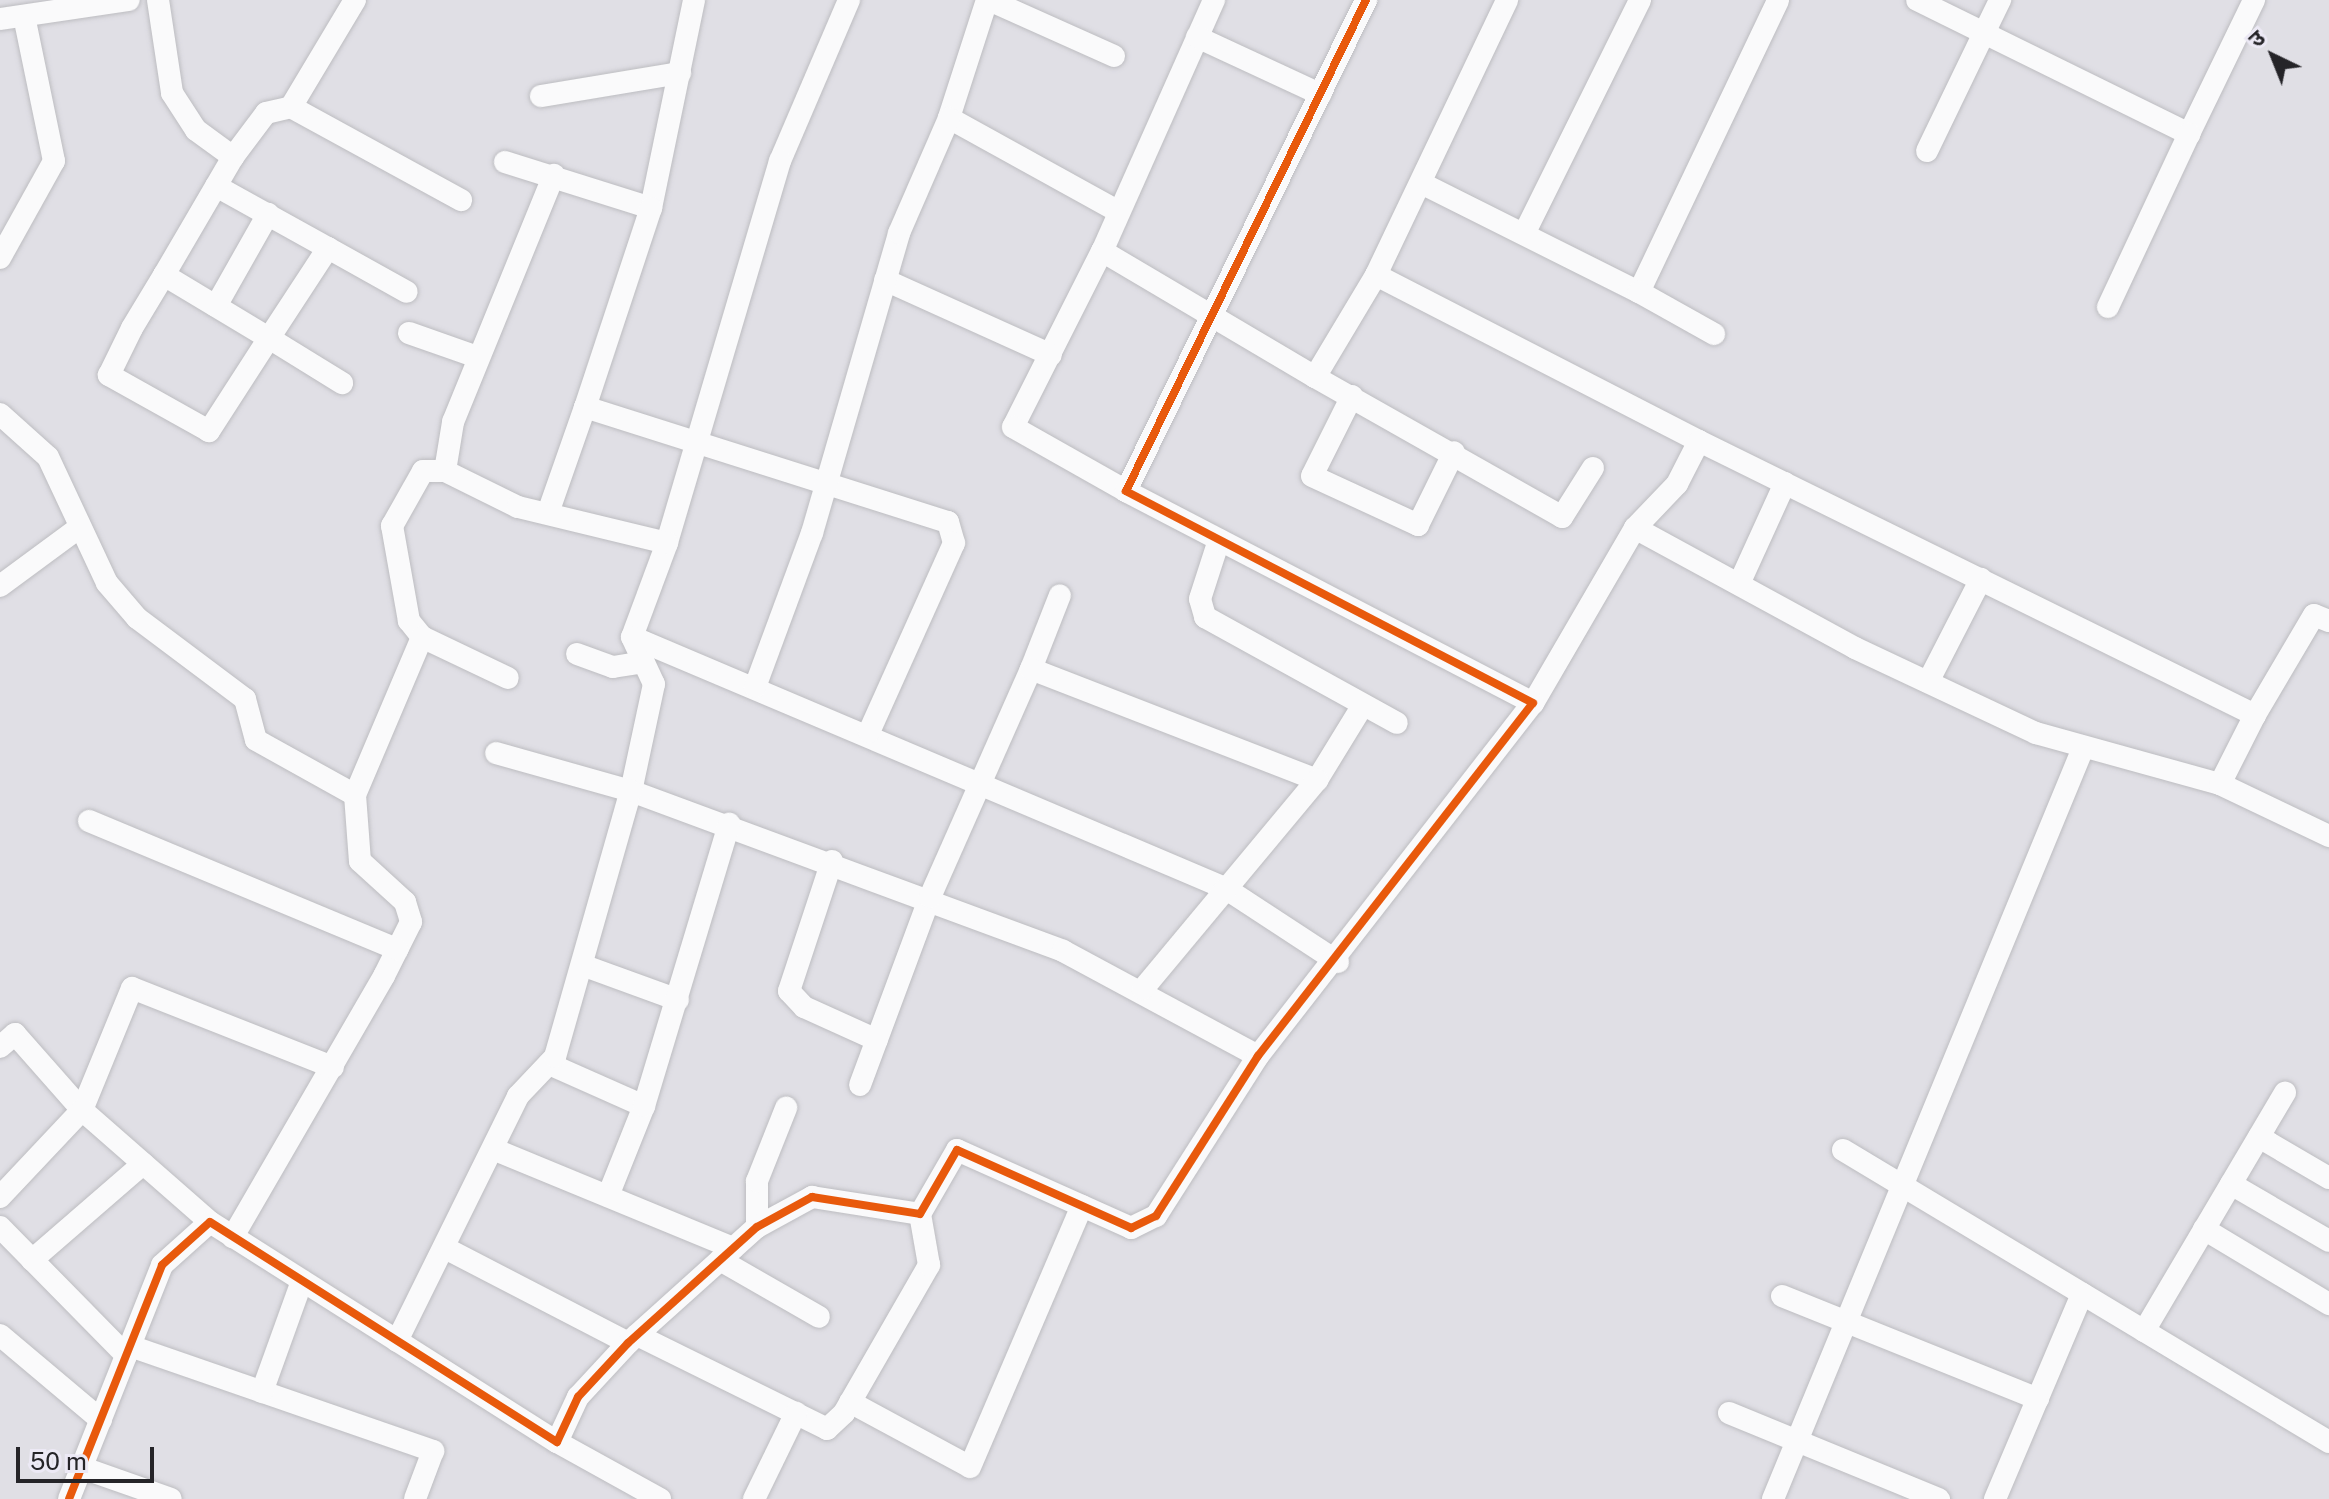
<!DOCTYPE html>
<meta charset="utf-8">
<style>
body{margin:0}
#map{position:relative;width:2329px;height:1499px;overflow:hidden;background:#e0dfe5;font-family:"Public Sans","Noto Sans Devanagari",sans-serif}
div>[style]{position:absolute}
.roads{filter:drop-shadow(0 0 2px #bdbdc1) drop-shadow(0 0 2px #bdbdc1)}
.minor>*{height:22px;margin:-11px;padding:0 11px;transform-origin:11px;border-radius:11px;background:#fafafb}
.cycleway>*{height:8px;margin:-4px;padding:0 4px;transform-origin:4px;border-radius:4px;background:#e8590c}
span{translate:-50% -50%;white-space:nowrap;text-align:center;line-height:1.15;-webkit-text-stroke:7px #ece9f5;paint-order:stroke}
.north{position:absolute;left:2233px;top:16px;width:80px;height:80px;-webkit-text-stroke:6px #ece9f5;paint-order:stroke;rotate:317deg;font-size:22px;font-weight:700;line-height:32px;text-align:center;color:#252428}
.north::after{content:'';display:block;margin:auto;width:28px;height:36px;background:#252428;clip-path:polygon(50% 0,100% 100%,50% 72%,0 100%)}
.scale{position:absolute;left:16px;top:1447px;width:138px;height:36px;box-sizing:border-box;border:4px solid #252428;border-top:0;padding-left:10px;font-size:24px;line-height:28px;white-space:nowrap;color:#252428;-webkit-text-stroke:6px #ece9f5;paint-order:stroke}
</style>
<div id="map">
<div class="roads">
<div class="minor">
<i style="left:158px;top:0;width:94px;rotate:81.4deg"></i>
<i style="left:172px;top:93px;width:44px;rotate:57deg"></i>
<i style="left:196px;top:130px;width:46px;rotate:36.1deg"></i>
<i style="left:233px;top:157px;width:55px;rotate:-53.1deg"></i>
<i style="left:266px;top:113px;width:26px;rotate:-13deg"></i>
<i style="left:355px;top:0;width:125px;rotate:120.9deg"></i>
<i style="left:291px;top:107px;width:194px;rotate:28.7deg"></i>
<i style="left:849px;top:0;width:175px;rotate:113.2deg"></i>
<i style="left:780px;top:161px;width:398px;rotate:106.5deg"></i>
<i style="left:667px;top:543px;width:100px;rotate:110.4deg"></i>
<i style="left:632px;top:637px;width:644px;rotate:22.94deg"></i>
<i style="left:1225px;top:888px;width:135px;rotate:33.2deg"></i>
<i style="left:987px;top:0;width:124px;rotate:107.9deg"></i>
<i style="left:949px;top:118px;width:194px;rotate:28.9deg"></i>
<i style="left:989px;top:0;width:137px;rotate:24.1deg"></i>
<i style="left:1214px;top:0;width:275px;rotate:114deg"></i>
<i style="left:1102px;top:251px;width:247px;rotate:30.6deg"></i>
<i style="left:1315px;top:377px;width:119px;rotate:-59.1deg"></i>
<i style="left:1376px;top:275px;width:363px;rotate:27.2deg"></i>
<i style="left:1699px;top:441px;width:48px;rotate:117.1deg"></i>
<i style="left:1677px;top:484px;width:61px;rotate:133.7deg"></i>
<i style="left:1635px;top:528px;width:203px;rotate:120.2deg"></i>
<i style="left:1917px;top:0;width:75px;rotate:26.2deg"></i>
<i style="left:1984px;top:33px;width:37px;rotate:-64deg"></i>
<i style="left:0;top:19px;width:130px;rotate:-8.4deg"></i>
<i style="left:1197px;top:37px;width:136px;rotate:24.9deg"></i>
<i style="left:541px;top:96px;width:141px;rotate:-9.4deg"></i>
<i style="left:2189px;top:134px;width:149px;rotate:-64.1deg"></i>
<i style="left:1927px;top:151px;width:131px;rotate:-64.2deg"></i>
<i style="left:1984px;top:33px;width:229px;rotate:26.2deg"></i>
<i style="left:2189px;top:134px;width:191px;rotate:115.1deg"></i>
<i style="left:505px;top:162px;width:153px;rotate:17.5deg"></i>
<i style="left:651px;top:208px;width:212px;rotate:-78.3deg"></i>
<i style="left:1421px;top:183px;width:244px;rotate:26.6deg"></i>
<i style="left:1639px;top:292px;width:323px;rotate:-64.5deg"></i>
<i style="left:216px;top:186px;width:128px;rotate:29deg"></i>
<i style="left:328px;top:248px;width:108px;rotate:123.2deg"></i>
<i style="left:269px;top:338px;width:86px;rotate:31.7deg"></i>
<i style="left:651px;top:208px;width:210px;rotate:108.3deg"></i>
<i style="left:585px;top:407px;width:381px;rotate:17.6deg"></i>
<i style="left:948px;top:522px;width:22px;rotate:74deg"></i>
<i style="left:954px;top:543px;width:207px;rotate:114.2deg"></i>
<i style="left:1524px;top:234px;width:261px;rotate:-63.6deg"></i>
<i style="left:328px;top:248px;width:90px;rotate:29.1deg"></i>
<i style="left:1102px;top:251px;width:197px;rotate:116.8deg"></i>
<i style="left:1013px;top:427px;width:130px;rotate:29.5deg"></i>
<i style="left:0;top:258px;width:111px;rotate:-60.9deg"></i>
<i style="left:54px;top:161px;width:148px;rotate:-101.7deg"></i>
<i style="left:164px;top:275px;width:122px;rotate:31deg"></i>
<i style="left:269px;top:338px;width:111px;rotate:122.8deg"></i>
<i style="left:209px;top:431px;width:115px;rotate:-150.8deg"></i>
<i style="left:109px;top:375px;width:52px;rotate:-63.9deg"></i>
<i style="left:132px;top:328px;width:62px;rotate:-58.9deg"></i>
<i style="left:164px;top:275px;width:137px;rotate:-59.7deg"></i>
<i style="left:1376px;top:275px;width:305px;rotate:-64.5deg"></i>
<i style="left:885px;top:280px;width:182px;rotate:24.3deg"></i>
<i style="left:1639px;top:292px;width:86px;rotate:29.2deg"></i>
<i style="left:216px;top:306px;width:106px;rotate:-60.5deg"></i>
<i style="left:409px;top:333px;width:72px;rotate:19.4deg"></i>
<i style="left:1315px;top:377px;width:284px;rotate:29.5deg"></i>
<i style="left:1562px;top:517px;width:58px;rotate:-57.7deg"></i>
<i style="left:1352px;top:396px;width:89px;rotate:116.6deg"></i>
<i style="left:1312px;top:476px;width:117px;rotate:24.8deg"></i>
<i style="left:1418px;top:525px;width:81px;rotate:-63.7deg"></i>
<i style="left:0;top:414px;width:64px;rotate:41.9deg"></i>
<i style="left:48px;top:457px;width:139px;rotate:64.9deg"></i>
<i style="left:107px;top:583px;width:46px;rotate:49.4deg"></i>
<i style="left:137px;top:618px;width:135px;rotate:36.9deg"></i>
<i style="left:245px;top:699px;width:42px;rotate:75deg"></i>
<i style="left:256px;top:740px;width:113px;rotate:29.1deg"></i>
<i style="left:355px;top:795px;width:66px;rotate:85.7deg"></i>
<i style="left:360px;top:861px;width:61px;rotate:42.3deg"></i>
<i style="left:405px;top:902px;width:21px;rotate:73deg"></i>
<i style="left:411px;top:922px;width:60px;rotate:116.6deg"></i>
<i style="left:384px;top:976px;width:302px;rotate:120.1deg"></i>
<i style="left:1699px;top:441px;width:620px;rotate:26.23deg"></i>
<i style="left:2255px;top:715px;width:116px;rotate:-59.5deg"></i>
<i style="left:2314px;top:615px;width:16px;rotate:22deg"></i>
<i style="left:445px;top:471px;width:50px;rotate:-80.7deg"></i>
<i style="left:453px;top:422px;width:267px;rotate:-67.8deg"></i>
<i style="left:549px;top:510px;width:109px;rotate:-70.7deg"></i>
<i style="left:1635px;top:528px;width:251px;rotate:28.6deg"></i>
<i style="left:1855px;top:648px;width:200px;rotate:25.2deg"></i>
<i style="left:2036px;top:733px;width:191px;rotate:15.5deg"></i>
<i style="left:2220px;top:784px;width:121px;rotate:25.5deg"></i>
<i style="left:1219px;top:540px;width:62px;rotate:107.9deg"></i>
<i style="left:1200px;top:599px;width:19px;rotate:74deg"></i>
<i style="left:1205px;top:617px;width:219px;rotate:28.9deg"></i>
<i style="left:1739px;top:584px;width:111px;rotate:-65.5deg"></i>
<i style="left:0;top:586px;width:99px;rotate:-36.4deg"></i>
<i style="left:422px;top:637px;width:21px;rotate:-129deg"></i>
<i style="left:409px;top:621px;width:97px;rotate:-100.1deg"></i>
<i style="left:392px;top:526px;width:63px;rotate:-60.6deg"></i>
<i style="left:423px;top:471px;width:22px"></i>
<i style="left:445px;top:471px;width:81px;rotate:26.3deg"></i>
<i style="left:518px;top:507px;width:153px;rotate:13.6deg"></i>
<i style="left:632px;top:637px;width:52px;rotate:64.9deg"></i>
<i style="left:654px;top:684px;width:109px;rotate:102.1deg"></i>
<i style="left:631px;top:791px;width:461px;rotate:20.3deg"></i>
<i style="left:1063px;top:951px;width:221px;rotate:28.3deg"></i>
<i style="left:577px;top:654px;width:38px;rotate:20deg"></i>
<i style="left:613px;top:667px;width:31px;rotate:-9deg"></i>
<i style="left:1031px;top:669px;width:79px;rotate:-68.6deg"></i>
<i style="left:1928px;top:682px;width:116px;rotate:-62.8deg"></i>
<i style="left:755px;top:687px;width:164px;rotate:-69.7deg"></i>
<i style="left:812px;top:533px;width:312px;rotate:-73.8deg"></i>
<i style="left:899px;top:233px;width:125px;rotate:-66.5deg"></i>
<i style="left:1317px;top:780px;width:88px;rotate:-58.5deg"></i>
<i style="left:2220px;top:784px;width:77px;rotate:-63.1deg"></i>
<i style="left:355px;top:795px;width:172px;rotate:-67deg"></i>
<i style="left:422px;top:637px;width:95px;rotate:25.5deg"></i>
<i style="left:89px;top:821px;width:334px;rotate:22.6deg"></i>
<i style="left:832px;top:861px;width:137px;rotate:108.3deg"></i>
<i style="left:789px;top:991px;width:22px;rotate:47deg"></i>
<i style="left:804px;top:1007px;width:80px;rotate:24.3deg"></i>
<i style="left:582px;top:965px;width:102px;rotate:20deg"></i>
<i style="left:0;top:1047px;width:20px;rotate:-41deg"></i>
<i style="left:15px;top:1034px;width:101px;rotate:48.6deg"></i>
<i style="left:82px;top:1110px;width:132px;rotate:-67.7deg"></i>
<i style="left:132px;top:988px;width:216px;rotate:21.5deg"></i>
<i style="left:549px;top:1064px;width:104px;rotate:23.9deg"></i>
<i style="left:860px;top:1085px;width:201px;rotate:-69.6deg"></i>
<i style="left:930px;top:897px;width:249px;rotate:-66.1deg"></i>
<i style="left:1031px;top:669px;width:307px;rotate:21.2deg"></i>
<i style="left:1317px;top:780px;width:272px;rotate:129.8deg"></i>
<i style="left:2259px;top:1137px;width:81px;rotate:30.4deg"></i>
<i style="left:493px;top:1149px;width:260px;rotate:22.4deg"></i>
<i style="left:1843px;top:1150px;width:567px;rotate:31deg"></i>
<i style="left:2231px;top:1184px;width:113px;rotate:30.2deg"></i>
<i style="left:608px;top:1196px;width:97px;rotate:-68.2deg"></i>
<i style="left:644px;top:1106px;width:295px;rotate:-73.2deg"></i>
<i style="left:0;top:1197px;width:120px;rotate:-46.7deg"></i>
<i style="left:82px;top:1110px;width:170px;rotate:41.2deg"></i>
<i style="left:0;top:1227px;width:180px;rotate:45.5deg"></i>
<i style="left:757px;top:1227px;width:46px;rotate:-90deg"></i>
<i style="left:757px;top:1181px;width:79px;rotate:-68.3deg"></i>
<i style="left:2204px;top:1229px;width:146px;rotate:31deg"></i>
<i style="left:445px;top:1248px;width:206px;rotate:27.4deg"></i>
<i style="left:32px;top:1260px;width:147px;rotate:-40.9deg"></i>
<i style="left:720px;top:1260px;width:114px;rotate:29.9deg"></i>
<i style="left:1782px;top:1296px;width:276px;rotate:21.9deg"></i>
<i style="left:2144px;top:1331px;width:277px;rotate:-59.4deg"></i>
<i style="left:0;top:1335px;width:132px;rotate:40.1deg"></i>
<i style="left:637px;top:1335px;width:212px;rotate:26.3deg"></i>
<i style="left:827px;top:1429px;width:23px;rotate:-43deg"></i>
<i style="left:844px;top:1413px;width:171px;rotate:-60.1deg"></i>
<i style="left:929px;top:1265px;width:52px;rotate:-100deg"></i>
<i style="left:397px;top:1341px;width:273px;rotate:-63.7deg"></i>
<i style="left:518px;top:1096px;width:54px;rotate:-46.5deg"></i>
<i style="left:555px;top:1057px;width:277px;rotate:-74.1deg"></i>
<i style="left:631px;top:791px;width:140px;rotate:-164.3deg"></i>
<i style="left:130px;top:1346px;width:321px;rotate:19.1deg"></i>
<i style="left:433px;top:1451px;width:51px;rotate:110.6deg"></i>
<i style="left:262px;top:1392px;width:118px;rotate:-70.2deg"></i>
<i style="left:850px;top:1402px;width:136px;rotate:28.4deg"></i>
<i style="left:970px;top:1467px;width:284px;rotate:-66.8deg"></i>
<i style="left:1729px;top:1413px;width:227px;rotate:22.3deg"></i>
<i style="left:557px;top:1442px;width:118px;rotate:29deg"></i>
<i style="left:83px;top:1468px;width:93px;rotate:19.4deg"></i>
<i style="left:69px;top:1499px;width:252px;rotate:-68.3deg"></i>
<i style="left:162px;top:1265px;width:64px;rotate:-41.9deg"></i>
<i style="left:210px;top:1222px;width:411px;rotate:32.4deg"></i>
<i style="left:557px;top:1442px;width:50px;rotate:-65deg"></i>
<i style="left:578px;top:1397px;width:74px;rotate:-47.2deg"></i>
<i style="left:628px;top:1343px;width:173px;rotate:-42deg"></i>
<i style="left:757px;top:1227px;width:63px;rotate:-28.6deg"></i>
<i style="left:812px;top:1197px;width:109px;rotate:8.9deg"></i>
<i style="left:920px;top:1214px;width:74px;rotate:-60deg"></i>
<i style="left:957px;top:1150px;width:191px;rotate:24.1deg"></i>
<i style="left:1131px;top:1228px;width:28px;rotate:-26deg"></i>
<i style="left:1156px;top:1216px;width:190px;rotate:-57.5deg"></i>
<i style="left:1258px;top:1056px;width:447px;rotate:-52.1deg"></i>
<i style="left:1533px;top:703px;width:459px;rotate:-152.5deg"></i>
<i style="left:1126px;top:491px;width:547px;rotate:-63.95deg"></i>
<i style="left:754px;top:1499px;width:96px;rotate:-64deg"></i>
<i style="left:1773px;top:1499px;width:812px;rotate:-67.57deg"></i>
<i style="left:1995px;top:1499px;width:223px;rotate:-67deg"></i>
</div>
</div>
<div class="cycleway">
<i style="left:69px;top:1499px;width:252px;rotate:-68.3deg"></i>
<i style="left:162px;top:1265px;width:64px;rotate:-41.9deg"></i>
<i style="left:210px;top:1222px;width:411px;rotate:32.4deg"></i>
<i style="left:557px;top:1442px;width:50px;rotate:-65deg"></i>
<i style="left:578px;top:1397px;width:74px;rotate:-47.2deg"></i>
<i style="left:628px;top:1343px;width:173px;rotate:-42deg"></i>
<i style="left:757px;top:1227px;width:63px;rotate:-28.6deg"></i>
<i style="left:812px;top:1197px;width:109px;rotate:8.9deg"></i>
<i style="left:920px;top:1214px;width:74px;rotate:-60deg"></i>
<i style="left:957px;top:1150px;width:191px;rotate:24.1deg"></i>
<i style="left:1131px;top:1228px;width:28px;rotate:-26deg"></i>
<i style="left:1156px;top:1216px;width:190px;rotate:-57.5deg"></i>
<i style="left:1258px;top:1056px;width:447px;rotate:-52.1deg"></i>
<i style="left:1533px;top:703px;width:459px;rotate:-152.5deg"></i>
<i style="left:1126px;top:491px;width:547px;rotate:-63.95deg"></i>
</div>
<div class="north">उ</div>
<div class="scale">50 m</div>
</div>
